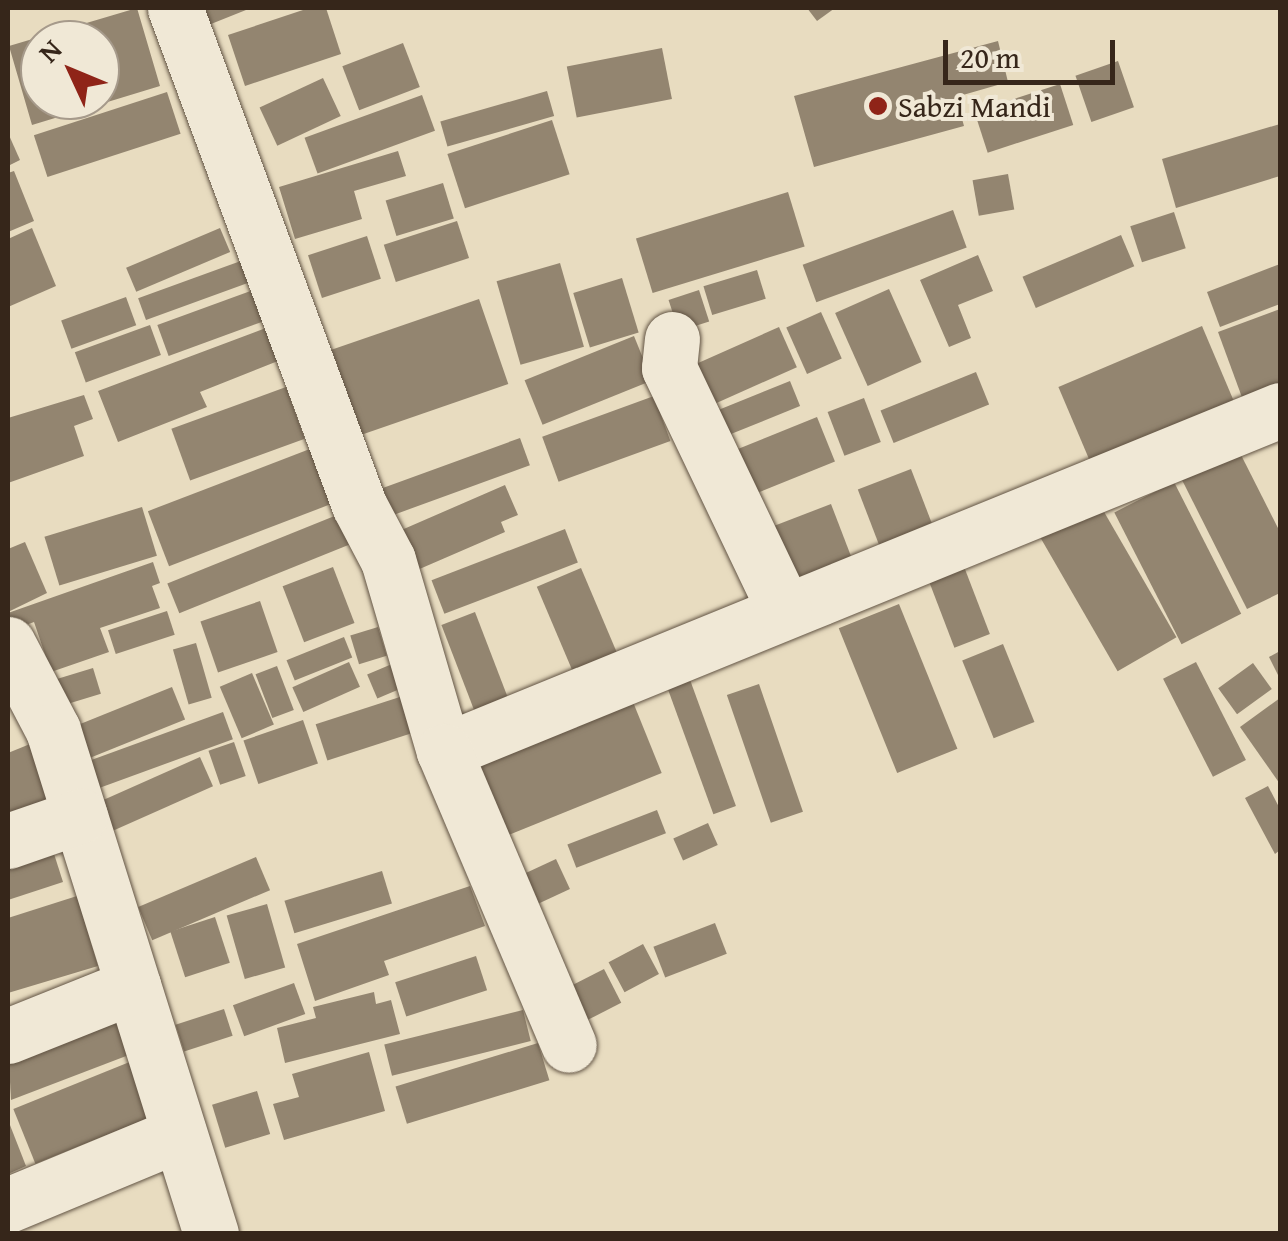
<!DOCTYPE html>
<style>
body{margin:0}
#map{position:relative;width:1288px;height:1241px;overflow:hidden;background:#e8dcc0;font-family:"Gentium Book Plus",serif}
div>[style]{position:absolute}
.building>*{inset:0;background:#938570;transform-origin:0 0}
.roads{filter:drop-shadow(0 0 2px #625444) drop-shadow(0 0 2px #625444)}
.minor>*{height:55px;margin:-27.5px;padding:0 27.5px;transform-origin:27.5px;border-radius:27.5px;background:#f0e8d6}
.dots>*{width:28px;height:28px;translate:-50% -50%;box-sizing:border-box;border:5px solid #f0e8d6;border-radius:50%}
span{translate:-50% -50%;white-space:nowrap;text-align:center;line-height:1.15;-webkit-text-stroke:8px #f0e8d6;paint-order:stroke}
.poi-label{font-size:30px;color:#36261a}
.left{translate:0 -50%;text-align:left}
.frame{position:absolute;inset:0;border:10px solid #36261a;pointer-events:none}
.north{position:absolute;left:20px;top:20px;width:100px;height:100px;box-sizing:border-box;background:#f0e8d6;border:2px solid #a69a8b;border-radius:50%;rotate:314deg;font-size:28px;font-weight:700;line-height:40px;text-align:center;color:#36261a}
.north::after{content:'';display:block;margin:auto;width:35px;height:45px;background:#8f2418;clip-path:polygon(50% 0,100% 100%,50% 72%,0 100%)}
.scale{position:absolute;left:943px;top:40px;width:172px;height:45px;box-sizing:border-box;border:5px solid #36261a;border-top:0;padding-left:12px;font-size:30px;line-height:35px;white-space:nowrap;color:#36261a;-webkit-text-stroke:8px #f0e8d6;paint-order:stroke}
</style>
<div id="map">
<div class="building">
<i style="clip-path:polygon(evenodd,137px 8px,160px 86px,32px 125px,9px 46px,137px 8px,40px 40px,100px 40px,100px 100px,40px 100px,40px 40px)"></i>
<i style="clip-path:polygon(198px 8px,251px 8px,206px 26px)"></i>
<i style="clip-path:polygon(309px 8px,326px 8px,341px 54px,245px 86px,228px 35px)"></i>
<i style="clip-path:polygon(807px 8px,835px 8px,817px 21px)"></i>
<i style="clip-path:polygon(998px 41px,1008px 82px,956px 97px,964px 126px,814px 167px,794px 96px)"></i>
<i style="left:403px;top:43px;width:47px;height:65px;rotate:69deg"></i>
<i style="left:662px;top:48px;width:52px;height:97px;rotate:79deg"></i>
<i style="left:1118px;top:61px;width:49px;height:45px;rotate:71deg"></i>
<i style="left:323px;top:78px;width:42px;height:70px;rotate:65deg"></i>
<i style="left:1060px;top:84px;width:43px;height:90px;rotate:72deg"></i>
<i style="left:547px;top:91px;width:26px;height:111px;rotate:74deg"></i>
<i style="left:167px;top:92px;width:44px;height:140px;rotate:72deg"></i>
<i style="left:422px;top:95px;width:38px;height:125px;rotate:70deg"></i>
<i style="left:552px;top:120px;width:57px;height:110px;rotate:72deg"></i>
<i style="clip-path:polygon(1280px 124px,1280px 176px,1176px 208px,1162px 159px)"></i>
<i style="clip-path:polygon(8px 133px,20px 160px,8px 166px)"></i>
<i style="clip-path:polygon(398px 151px,406px 176px,354px 191px,362px 219px,295px 239px,279px 187px)"></i>
<i style="clip-path:polygon(14px 171px,34px 221px,8px 232px,8px 173px)"></i>
<i style="left:1008px;top:174px;width:36px;height:36px;rotate:80deg"></i>
<i style="left:443px;top:183px;width:37px;height:60px;rotate:73deg"></i>
<i style="left:788px;top:192px;width:57px;height:159px;rotate:73deg"></i>
<i style="left:953px;top:210px;width:40px;height:160px;rotate:70deg"></i>
<i style="left:1174px;top:212px;width:38px;height:46px;rotate:72deg"></i>
<i style="left:457px;top:221px;width:39px;height:77px;rotate:72deg"></i>
<i style="clip-path:polygon(32px 228px,56px 286px,8px 307px,8px 239px)"></i>
<i style="left:220px;top:228px;width:26px;height:102px;rotate:67deg"></i>
<i style="left:1121px;top:235px;width:34px;height:107px;rotate:67deg"></i>
<i style="left:367px;top:236px;width:45px;height:62px;rotate:72deg"></i>
<i style="clip-path:polygon(978px 255px,993px 291px,958px 305px,971px 338px,949px 347px,920px 280px)"></i>
<i style="left:249px;top:258px;width:23px;height:118px;rotate:70deg"></i>
<i style="left:560px;top:263px;width:87px;height:66px;rotate:74deg"></i>
<i style="clip-path:polygon(1280px 264px,1280px 304px,1220px 327px,1207px 292px)"></i>
<i style="left:757px;top:270px;width:30px;height:56px;rotate:73deg"></i>
<i style="left:622px;top:278px;width:57px;height:51px;rotate:73deg"></i>
<i style="left:256px;top:289px;width:33px;height:105px;rotate:70deg"></i>
<i style="left:889px;top:289px;width:80px;height:59px;rotate:66deg"></i>
<i style="left:699px;top:290px;width:33px;height:32px;rotate:72deg"></i>
<i style="left:126px;top:297px;width:30px;height:69px;rotate:70deg"></i>
<i style="left:479px;top:299px;width:90px;height:156px;rotate:71deg"></i>
<i style="clip-path:polygon(1280px 309px,1280px 398px,1247px 411px,1218px 332px)"></i>
<i style="left:821px;top:312px;width:51px;height:38px;rotate:66deg"></i>
<i style="left:150px;top:325px;width:32px;height:80px;rotate:70deg"></i>
<i style="clip-path:polygon(271px 326px,283px 359px,200px 392px,207px 407px,118px 442px,98px 391px)"></i>
<i style="left:1202px;top:326px;width:83px;height:156px;rotate:67deg"></i>
<i style="left:779px;top:327px;width:44px;height:110px;rotate:66deg"></i>
<i style="left:634px;top:336px;width:48px;height:118px;rotate:68deg"></i>
<i style="left:976px;top:372px;width:35px;height:103px;rotate:68deg"></i>
<i style="left:790px;top:381px;width:27px;height:82px;rotate:68deg"></i>
<i style="left:286px;top:387px;width:55px;height:122px;rotate:70deg"></i>
<i style="clip-path:polygon(84px 395px,93px 419px,74px 426px,84px 456px,8px 483px,8px 418px)"></i>
<i style="left:654px;top:396px;width:48px;height:119px;rotate:70deg"></i>
<i style="left:864px;top:398px;width:47px;height:39px;rotate:69deg"></i>
<i style="left:817px;top:417px;width:48px;height:96px;rotate:68deg"></i>
<i style="left:520px;top:438px;width:29px;height:154px;rotate:70deg"></i>
<i style="left:315px;top:447px;width:59px;height:179px;rotate:69deg"></i>
<i style="clip-path:polygon(1237px 447px,1280px 532px,1280px 593px,1247px 609px,1180px 476px)"></i>
<i style="left:911px;top:469px;width:67px;height:57px;rotate:69deg"></i>
<i style="left:1174px;top:482px;width:148px;height:67px;rotate:63deg"></i>
<i style="clip-path:polygon(505px 485px,518px 515px,501px 522px,505px 532px,408px 574px,390px 535px)"></i>
<i style="left:1092px;top:491px;width:169px;height:68px;rotate:60deg"></i>
<i style="left:831px;top:504px;width:61px;height:71px;rotate:69deg"></i>
<i style="left:142px;top:507px;width:51px;height:102px;rotate:73deg"></i>
<i style="left:337px;top:515px;width:32px;height:183px;rotate:68deg"></i>
<i style="left:565px;top:529px;width:36px;height:143px;rotate:69deg"></i>
<i style="clip-path:polygon(25px 542px,47px 593px,8px 612px,8px 549px)"></i>
<i style="clip-path:polygon(153px 562px,160px 583px,152px 586px,160px 608px,100px 628px,109px 652px,51px 672px,34px 622px,13px 630px,8px 613px)"></i>
<i style="left:963px;top:564px;width:75px;height:38px;rotate:69deg"></i>
<i style="left:333px;top:567px;width:60px;height:54px;rotate:69deg"></i>
<i style="left:581px;top:568px;width:95px;height:48px;rotate:67deg"></i>
<i style="left:260px;top:601px;width:54px;height:63px;rotate:71deg"></i>
<i style="left:899px;top:604px;width:156px;height:65px;rotate:68deg"></i>
<i style="left:167px;top:611px;width:25px;height:62px;rotate:72deg"></i>
<i style="left:475px;top:612px;width:103px;height:36px;rotate:69deg"></i>
<i style="left:378px;top:627px;width:30px;height:29px;rotate:73deg"></i>
<i style="left:344px;top:637px;width:22px;height:62px;rotate:68deg"></i>
<i style="left:196px;top:643px;width:57px;height:24px;rotate:74deg"></i>
<i style="left:1003px;top:644px;width:84px;height:44px;rotate:68deg"></i>
<i style="clip-path:polygon(1280px 651px,1280px 679px,1269px 657px)"></i>
<i style="left:349px;top:662px;width:27px;height:62px;rotate:66deg"></i>
<i style="left:1196px;top:662px;width:110px;height:37px;rotate:63deg"></i>
<i style="left:1253px;top:663px;width:32px;height:43px;rotate:54deg"></i>
<i style="left:392px;top:664px;width:26px;height:27px;rotate:67deg"></i>
<i style="left:277px;top:666px;width:47px;height:23px;rotate:69deg"></i>
<i style="left:685px;top:666px;width:149px;height:24px;rotate:70deg"></i>
<i style="left:93px;top:668px;width:27px;height:42px;rotate:73deg"></i>
<i style="left:252px;top:673px;width:56px;height:35px;rotate:67deg"></i>
<i style="left:759px;top:684px;width:135px;height:34px;rotate:71deg"></i>
<i style="left:172px;top:687px;width:35px;height:105px;rotate:68deg"></i>
<i style="left:406px;top:695px;width:38px;height:95px;rotate:72deg"></i>
<i style="left:631px;top:697px;width:82px;height:169px;rotate:68deg"></i>
<i style="clip-path:polygon(1280px 698px,1280px 784px,1240px 727px)"></i>
<i style="left:223px;top:712px;width:29px;height:143px;rotate:70deg"></i>
<i style="left:303px;top:720px;width:46px;height:63px;rotate:71deg"></i>
<i style="left:234px;top:742px;width:36px;height:27px;rotate:71deg"></i>
<i style="clip-path:polygon(30px 744px,50px 802px,8px 817px,8px 753px)"></i>
<i style="left:200px;top:757px;width:32px;height:112px;rotate:66deg"></i>
<i style="clip-path:polygon(1268px 786px,1280px 809px,1280px 850px,1275px 854px,1245px 798px)"></i>
<i style="left:657px;top:810px;width:25px;height:96px;rotate:69deg"></i>
<i style="left:708px;top:823px;width:24px;height:38px;rotate:66deg"></i>
<i style="clip-path:polygon(48px 835px,63px 882px,8px 900px,8px 848px)"></i>
<i style="left:256px;top:857px;width:36px;height:128px;rotate:67deg"></i>
<i style="left:556px;top:859px;width:33px;height:38px;rotate:65deg"></i>
<i style="left:382px;top:871px;width:34px;height:102px;rotate:73deg"></i>
<i style="clip-path:polygon(470px 886px,485px 926px,384px 961px,389px 975px,315px 1001px,297px 944px)"></i>
<i style="clip-path:polygon(77px 896px,98px 966px,8px 993px,8px 918px)"></i>
<i style="left:267px;top:904px;width:66px;height:42px;rotate:74deg"></i>
<i style="left:215px;top:917px;width:48px;height:47px;rotate:72deg"></i>
<i style="left:715px;top:923px;width:33px;height:66px;rotate:69deg"></i>
<i style="left:643px;top:944px;width:34px;height:39px;rotate:62deg"></i>
<i style="left:476px;top:956px;width:36px;height:85px;rotate:72deg"></i>
<i style="left:604px;top:969px;width:38px;height:38px;rotate:63deg"></i>
<i style="left:294px;top:983px;width:33px;height:65px;rotate:70deg"></i>
<i style="clip-path:polygon(374px 992px,376px 1004px,391px 1000px,400px 1034px,285px 1063px,277px 1028px,316px 1018px,313px 1007px)"></i>
<i style="clip-path:polygon(115px 1004px,134px 1053px,11px 1100px,8px 1046px)"></i>
<i style="left:224px;top:1009px;width:28px;height:51px;rotate:72deg"></i>
<i style="left:523px;top:1010px;width:32px;height:143px;rotate:76deg"></i>
<i style="left:538px;top:1043px;width:39px;height:149px;rotate:73deg"></i>
<i style="clip-path:polygon(369px 1052px,385px 1111px,284px 1140px,273px 1104px,299px 1097px,292px 1074px)"></i>
<i style="left:132px;top:1061px;width:59px;height:128px;rotate:68deg"></i>
<i style="left:257px;top:1091px;width:45px;height:47px;rotate:73deg"></i>
<i style="clip-path:polygon(8px 1120px,26px 1166px,8px 1174px)"></i>
</div>
<div class="roads">
<div class="minor">
<i style="left:175px;top:8px;width:530px;rotate:69.68deg"></i>
<i style="left:359px;top:505px;width:62px;rotate:62.2deg"></i>
<i style="left:388px;top:560px;width:199px;rotate:73.7deg"></i>
<i style="left:444px;top:751px;width:903px;rotate:-22.19deg"></i>
<i style="left:672px;top:339px;width:29px;rotate:96deg"></i>
<i style="left:669px;top:368px;width:267px;rotate:64.5deg"></i>
<i style="left:8px;top:644px;width:97px;rotate:62.4deg"></i>
<i style="left:53px;top:730px;width:528px;rotate:72.59deg"></i>
<i style="left:444px;top:751px;width:319px;rotate:67deg"></i>
<i style="left:8px;top:841px;width:76px;rotate:-19.1deg"></i>
<i style="left:8px;top:1036px;width:135px;rotate:-21.8deg"></i>
<i style="left:8px;top:1205px;width:185px;rotate:-22.5deg"></i>
</div>
</div>
<div class="dots">
<i style="left:878px;top:106px;background:#8f2418"></i>
</div>
<div class="poi-label">
<span class="left" style="left:898px;top:106px">Sabzi Mandi</span>
</div>
<div class="frame"></div>
<div class="north">N</div>
<div class="scale">20 m</div>
</div>
